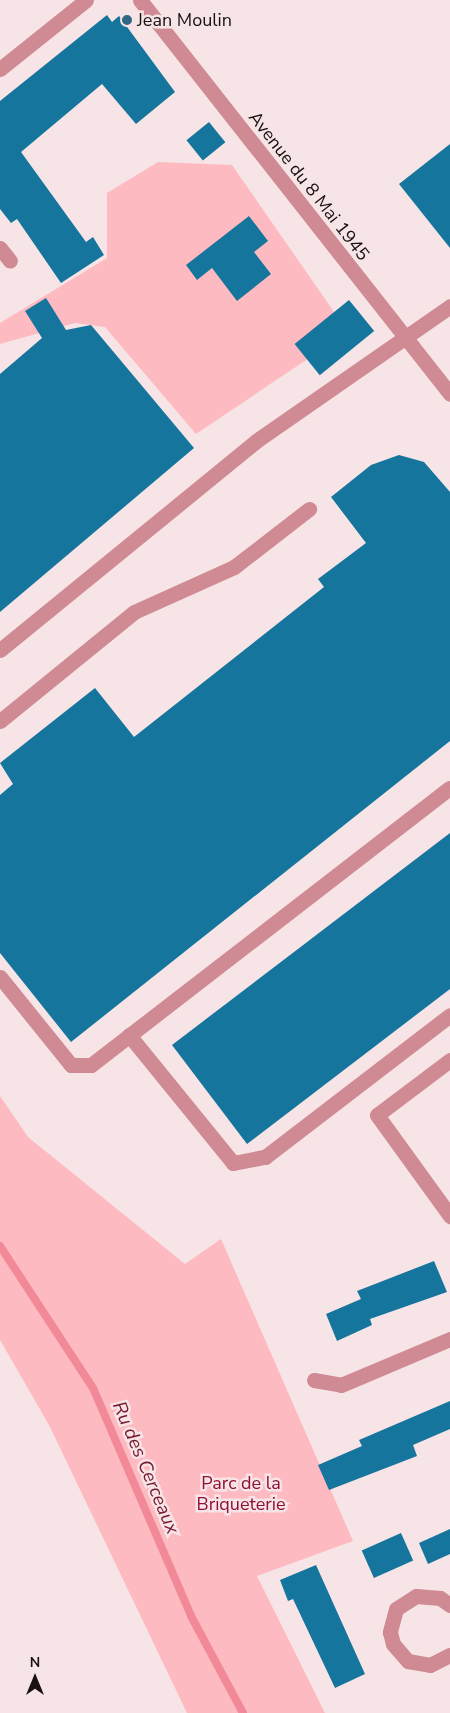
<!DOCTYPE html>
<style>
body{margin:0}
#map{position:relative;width:450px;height:1713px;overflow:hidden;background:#f7e4e6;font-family:"Nunito Sans",sans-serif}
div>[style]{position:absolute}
.green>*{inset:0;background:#febac1}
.stream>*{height:8px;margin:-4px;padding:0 4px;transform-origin:4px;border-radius:4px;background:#f28998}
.building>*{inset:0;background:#15759d;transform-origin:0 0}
.minor>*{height:15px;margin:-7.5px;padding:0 7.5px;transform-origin:7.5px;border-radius:7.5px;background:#cf8a93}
.dots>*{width:14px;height:14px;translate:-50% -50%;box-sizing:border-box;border:2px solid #f7e4e6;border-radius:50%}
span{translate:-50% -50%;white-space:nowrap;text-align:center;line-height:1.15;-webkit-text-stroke:5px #f7e4e6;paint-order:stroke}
.poi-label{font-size:18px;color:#181212}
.left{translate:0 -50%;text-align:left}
.street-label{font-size:18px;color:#181212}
.park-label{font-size:18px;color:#8f0f36}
.water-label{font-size:19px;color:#761930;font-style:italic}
.north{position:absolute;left:10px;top:1653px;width:50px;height:50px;-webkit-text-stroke:4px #f7e4e6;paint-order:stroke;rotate:0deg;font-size:14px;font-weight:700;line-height:20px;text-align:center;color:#181212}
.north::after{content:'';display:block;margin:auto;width:18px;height:22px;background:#181212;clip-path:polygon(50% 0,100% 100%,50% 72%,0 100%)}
</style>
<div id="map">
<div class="green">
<i style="clip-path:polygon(158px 162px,232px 165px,348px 332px,196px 434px,105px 327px,75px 323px,0 344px,0 323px,107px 258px,107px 193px)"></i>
<i style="clip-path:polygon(0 1096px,28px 1137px,185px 1264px,221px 1239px,353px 1541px,257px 1576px,325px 1713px,187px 1713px,49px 1425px,0 1340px)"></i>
</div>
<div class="stream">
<i style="left:0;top:1246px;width:170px;rotate:56.8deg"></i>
<i style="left:93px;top:1388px;width:248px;rotate:66.7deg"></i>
<i style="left:191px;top:1616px;width:110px;rotate:61.8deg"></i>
</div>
<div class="building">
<i style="clip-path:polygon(107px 15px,112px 22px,119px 16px,175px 92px,136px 124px,102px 84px,21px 152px,86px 242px,93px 237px,104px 255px,61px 283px,17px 219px,11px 223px,0 209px,0 101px)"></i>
<i style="left:209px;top:122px;width:26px;height:29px;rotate:51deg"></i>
<i style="clip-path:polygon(450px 144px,450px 248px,399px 184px)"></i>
<i style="clip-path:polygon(249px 216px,268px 241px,254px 252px,271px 274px,237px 301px,212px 268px,197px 280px,186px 265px)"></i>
<i style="clip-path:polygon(46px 298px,66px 330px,91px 325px,194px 448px,0 612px,0 374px,42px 338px,25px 311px)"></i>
<i style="left:349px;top:300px;width:40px;height:70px;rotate:51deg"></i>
<i style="clip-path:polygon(399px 455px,424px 462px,450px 492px,450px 741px,71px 1042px,0 953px,0 795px,13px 784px,0 763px,95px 688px,134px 737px,324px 587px,318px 579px,366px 543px,331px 497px,371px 465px)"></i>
<i style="clip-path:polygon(450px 833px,450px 989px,247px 1144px,172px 1045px)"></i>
<i style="clip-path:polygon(434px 1261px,447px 1292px,370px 1319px,372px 1325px,337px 1341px,326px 1314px,361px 1299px,357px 1291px)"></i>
<i style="clip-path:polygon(450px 1401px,450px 1429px,413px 1445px,417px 1456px,329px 1490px,318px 1465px,362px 1446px,359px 1440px)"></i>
<i style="clip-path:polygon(450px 1529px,450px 1554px,428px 1564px,419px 1543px)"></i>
<i style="left:401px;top:1533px;width:30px;height:43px;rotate:66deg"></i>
<i style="clip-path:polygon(316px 1565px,365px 1674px,335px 1688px,293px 1599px,288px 1601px,280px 1580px)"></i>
</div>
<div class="minor">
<i style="left:140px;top:0;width:501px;rotate:51.8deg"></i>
<i style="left:0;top:69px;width:110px;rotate:-38.7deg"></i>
<i style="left:0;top:248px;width:16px;rotate:52deg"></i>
<i style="left:0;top:650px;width:330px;rotate:-39.2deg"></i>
<i style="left:256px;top:441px;width:236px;rotate:-34.8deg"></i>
<i style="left:0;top:721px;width:173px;rotate:-39.1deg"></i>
<i style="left:134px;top:612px;width:110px;rotate:-24.2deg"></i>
<i style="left:234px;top:567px;width:95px;rotate:-37.7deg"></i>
<i style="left:0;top:977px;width:113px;rotate:51.1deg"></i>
<i style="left:71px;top:1065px;width:20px"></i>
<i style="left:91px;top:1065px;width:453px;rotate:-37.7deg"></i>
<i style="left:129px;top:1035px;width:165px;rotate:50.9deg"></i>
<i style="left:233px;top:1163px;width:33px;rotate:-11deg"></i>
<i style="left:265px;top:1157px;width:233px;rotate:-37.5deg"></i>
<i style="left:450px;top:1060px;width:91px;rotate:143deg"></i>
<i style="left:377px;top:1115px;width:125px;rotate:54.1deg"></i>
<i style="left:314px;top:1380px;width:27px;rotate:10deg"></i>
<i style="left:341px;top:1385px;width:118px;rotate:-22.9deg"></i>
<i style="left:450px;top:1605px;width:12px;rotate:-145deg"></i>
<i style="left:440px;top:1598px;width:24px;rotate:-175deg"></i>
<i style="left:416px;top:1596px;width:24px;rotate:147deg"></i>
<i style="left:396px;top:1609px;width:24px;rotate:105deg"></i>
<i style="left:390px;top:1632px;width:12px;rotate:76deg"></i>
<i style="left:393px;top:1644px;width:23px;rotate:49deg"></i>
<i style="left:408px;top:1661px;width:22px;rotate:10deg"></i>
<i style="left:430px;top:1665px;width:22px;rotate:-27deg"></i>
</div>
<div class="dots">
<i style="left:127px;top:20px;background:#316783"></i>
</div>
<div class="poi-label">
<span class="left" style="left:137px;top:20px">Jean Moulin</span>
</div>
<div class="street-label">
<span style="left:309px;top:186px;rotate:52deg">Avenue du 8 Mai 1945</span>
</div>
<div class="park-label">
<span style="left:241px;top:1494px">Parc de la<br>Briqueterie</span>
</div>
<div class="water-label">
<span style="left:145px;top:1468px;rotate:67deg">Ru des Cerceaux</span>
</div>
<div class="north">N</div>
</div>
